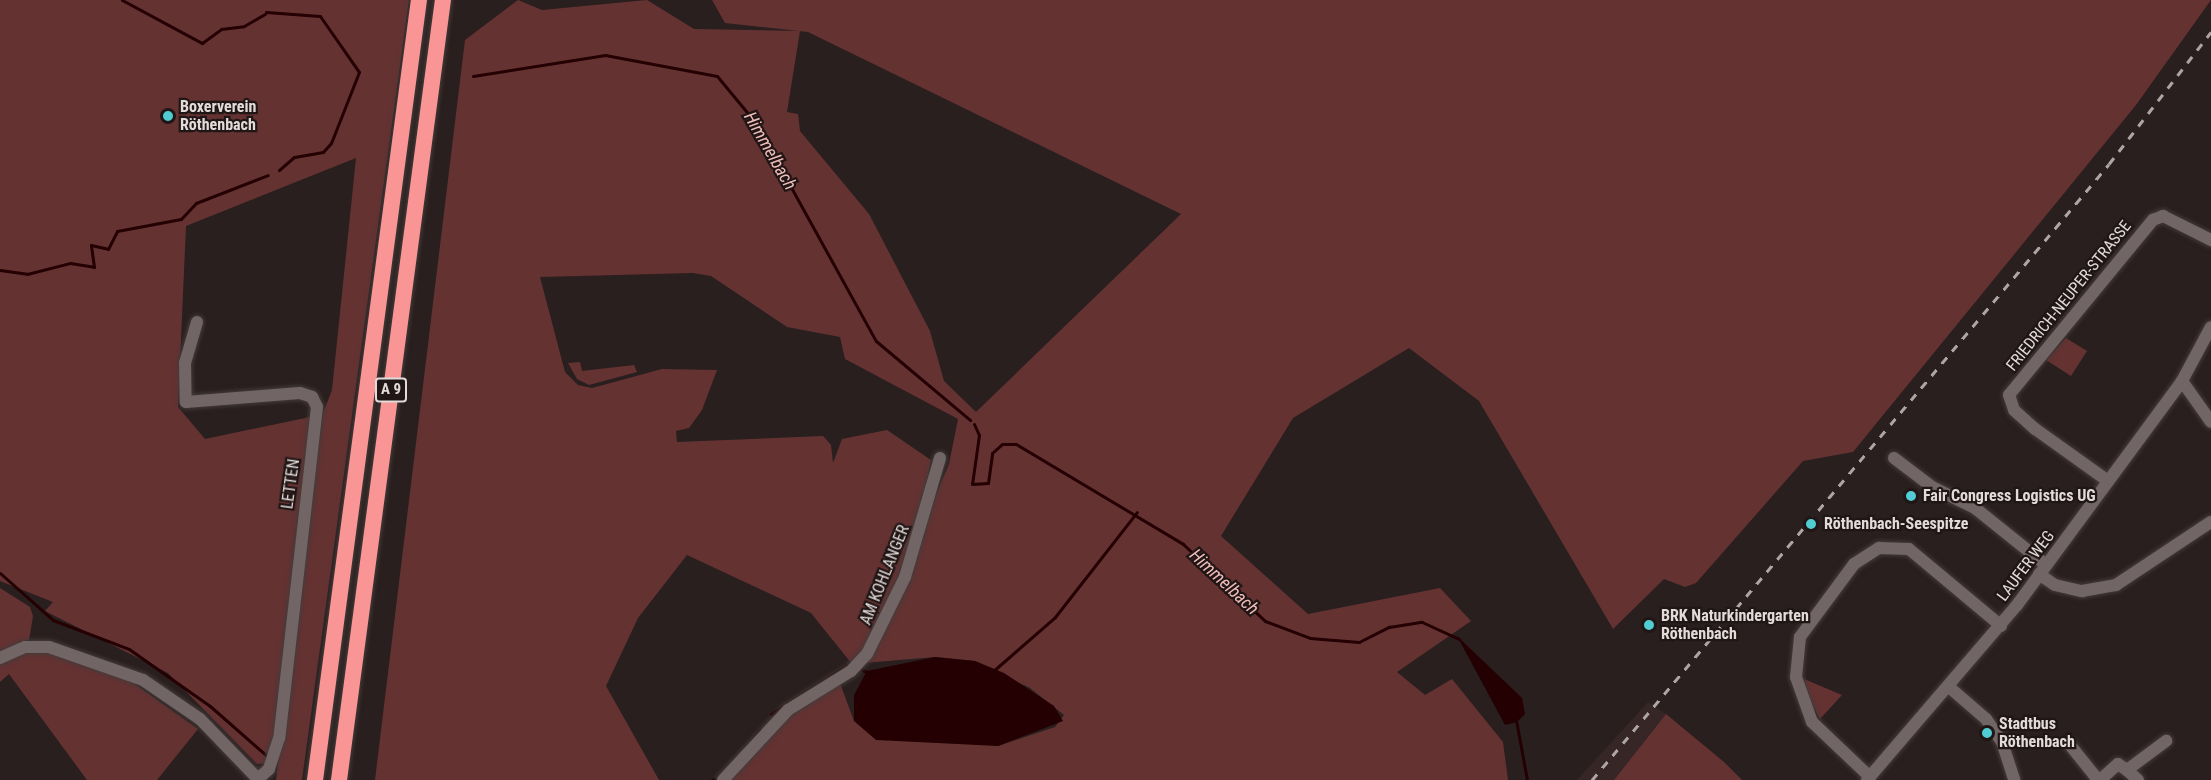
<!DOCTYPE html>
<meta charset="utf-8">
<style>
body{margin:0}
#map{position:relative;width:2211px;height:780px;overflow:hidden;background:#291f1e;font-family:"Roboto Condensed",sans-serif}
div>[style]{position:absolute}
.built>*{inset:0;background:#362626}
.green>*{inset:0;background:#653232}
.water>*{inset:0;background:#240002}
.stream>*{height:3px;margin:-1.5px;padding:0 1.5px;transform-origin:1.5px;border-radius:1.5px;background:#240002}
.roads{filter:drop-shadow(0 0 2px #443b3a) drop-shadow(0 0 2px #443b3a)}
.minor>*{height:12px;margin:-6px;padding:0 6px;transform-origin:6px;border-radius:6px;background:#726565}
.highway>*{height:16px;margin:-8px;padding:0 8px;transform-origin:8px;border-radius:8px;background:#f99695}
.rail>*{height:3px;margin-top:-1.5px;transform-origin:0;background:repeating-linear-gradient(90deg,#aea6a5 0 8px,transparent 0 16px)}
.dots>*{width:16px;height:16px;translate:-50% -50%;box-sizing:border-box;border:3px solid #201615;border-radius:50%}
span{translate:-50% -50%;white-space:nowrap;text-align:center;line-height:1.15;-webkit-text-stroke:4.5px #201615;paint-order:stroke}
.shield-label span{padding:2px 4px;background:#201615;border:2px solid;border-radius:4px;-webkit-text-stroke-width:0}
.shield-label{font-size:15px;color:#e2dbda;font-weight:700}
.poi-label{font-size:16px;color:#e2dbda;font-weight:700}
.left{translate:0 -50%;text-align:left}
.street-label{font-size:16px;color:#e2dbda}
.water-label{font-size:18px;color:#f0bdbb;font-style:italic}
</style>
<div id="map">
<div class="built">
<i style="clip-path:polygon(1648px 702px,1666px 714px,1614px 780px,1577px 780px)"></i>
</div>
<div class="green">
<i style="clip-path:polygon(0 0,409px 0,302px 780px,276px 780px,323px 413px,332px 390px,356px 158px,186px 226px,178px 407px,205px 439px,310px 417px,275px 731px,267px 763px,257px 764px,168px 673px,45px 611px,53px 602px,0 581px)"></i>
<i style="clip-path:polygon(evenodd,518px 0,542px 10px,647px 0,694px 29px,800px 31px,787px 112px,798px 114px,800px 131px,869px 214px,930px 331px,944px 381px,976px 412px,1181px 214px,808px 32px,725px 23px,712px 0,2211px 0,2136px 105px,1853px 452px,1803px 461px,1696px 583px,1685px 587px,1664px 579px,1613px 629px,1479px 401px,1409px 348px,1293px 418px,1221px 536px,1308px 614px,1440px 588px,1471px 621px,1397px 672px,1425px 695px,1452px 679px,1503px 742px,1508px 780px,727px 780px,774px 727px,840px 683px,854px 721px,998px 746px,1055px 727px,1064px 715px,1030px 688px,975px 661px,935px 657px,852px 664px,811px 613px,687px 555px,638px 618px,606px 686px,659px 780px,375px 780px,465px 40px,518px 0,693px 273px,711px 276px,787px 327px,840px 337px,845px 359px,958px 419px,949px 464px,929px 511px,922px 507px,931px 460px,887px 430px,842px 439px,833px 463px,831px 445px,823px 436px,677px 442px,676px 431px,689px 428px,702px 410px,717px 370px,662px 369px,592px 388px,578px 385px,565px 372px,540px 277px,693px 273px)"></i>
<i style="clip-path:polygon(2066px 338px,2087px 351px,2071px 376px,2046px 360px)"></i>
<i style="clip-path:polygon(580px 362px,582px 371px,634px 365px,637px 372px,589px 385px,577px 379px,568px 363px)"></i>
<i style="clip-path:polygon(0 588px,30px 607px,33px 616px,29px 640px,19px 642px,18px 652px,47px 652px,129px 680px,198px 729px,157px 780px,87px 780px,9px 674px,0 682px)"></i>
<i style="clip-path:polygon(1804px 679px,1842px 695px,1820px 719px,1810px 700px)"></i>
<i style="clip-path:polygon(1666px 714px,1724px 762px,1742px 780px,1614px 780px)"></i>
</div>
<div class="water">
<i style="clip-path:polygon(1457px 636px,1522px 698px,1525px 714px,1517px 722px,1505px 725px)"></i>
<i style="clip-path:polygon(935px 657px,975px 661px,1004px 673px,1054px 706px,1063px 721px,998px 746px,876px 740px,854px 721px,854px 695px,867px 671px)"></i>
</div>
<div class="stream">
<i style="left:122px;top:0;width:91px;rotate:28.3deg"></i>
<i style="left:202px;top:43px;width:24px;rotate:-36deg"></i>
<i style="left:221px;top:29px;width:23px;rotate:-7deg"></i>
<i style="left:244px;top:26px;width:24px;rotate:-30deg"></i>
<i style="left:266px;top:12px;width:54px;rotate:4.2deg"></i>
<i style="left:320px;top:16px;width:68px;rotate:55.1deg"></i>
<i style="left:359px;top:72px;width:76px;rotate:111.5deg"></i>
<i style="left:331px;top:143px;width:12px;rotate:132deg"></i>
<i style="left:323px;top:152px;width:29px;rotate:170deg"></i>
<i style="left:294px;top:157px;width:20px;rotate:139deg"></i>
<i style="left:473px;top:76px;width:134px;rotate:-9deg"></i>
<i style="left:605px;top:55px;width:114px;rotate:10.6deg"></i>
<i style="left:717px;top:76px;width:60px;rotate:50.4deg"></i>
<i style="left:755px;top:122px;width:250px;rotate:61.1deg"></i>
<i style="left:876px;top:341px;width:123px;rotate:40deg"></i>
<i style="left:0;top:270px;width:27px;rotate:8deg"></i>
<i style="left:27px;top:274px;width:44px;rotate:-14.3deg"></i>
<i style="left:70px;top:263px;width:24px;rotate:9deg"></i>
<i style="left:94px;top:267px;width:22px;rotate:-98deg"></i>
<i style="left:91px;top:245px;width:17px;rotate:13deg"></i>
<i style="left:108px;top:249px;width:20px;rotate:-63deg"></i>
<i style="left:117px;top:231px;width:65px;rotate:-10.6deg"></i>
<i style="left:181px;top:219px;width:22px;rotate:-47deg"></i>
<i style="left:196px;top:203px;width:77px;rotate:-21.3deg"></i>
<i style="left:974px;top:424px;width:12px;rotate:66deg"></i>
<i style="left:979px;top:435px;width:49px;rotate:98.1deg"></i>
<i style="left:972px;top:484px;width:16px;rotate:-4deg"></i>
<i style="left:988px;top:483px;width:30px;rotate:-82deg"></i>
<i style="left:992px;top:453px;width:13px;rotate:-42deg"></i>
<i style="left:1002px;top:444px;width:14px"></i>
<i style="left:1016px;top:444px;width:195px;rotate:30.9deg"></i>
<i style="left:1183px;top:544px;width:112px;rotate:43.2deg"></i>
<i style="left:1265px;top:621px;width:48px;rotate:20.7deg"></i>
<i style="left:1310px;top:638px;width:49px;rotate:4.7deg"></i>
<i style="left:1359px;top:642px;width:34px;rotate:-27deg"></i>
<i style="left:1389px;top:627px;width:33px;rotate:-9deg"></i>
<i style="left:1422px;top:622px;width:41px;rotate:24.7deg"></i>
<i style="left:0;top:573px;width:71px;rotate:41.6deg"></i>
<i style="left:53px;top:620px;width:81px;rotate:20.9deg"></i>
<i style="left:129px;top:649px;width:99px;rotate:35.1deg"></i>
<i style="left:210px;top:706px;width:76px;rotate:41.3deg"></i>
<i style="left:862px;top:670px;width:9px;rotate:21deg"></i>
<i style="left:992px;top:672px;width:84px;rotate:-41.1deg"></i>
<i style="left:1055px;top:617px;width:133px;rotate:-52deg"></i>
<i style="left:771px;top:714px;width:90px;rotate:-32.8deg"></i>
<i style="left:1516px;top:720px;width:61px;rotate:79.6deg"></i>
<i style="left:751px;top:742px;width:15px;rotate:-53deg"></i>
<i style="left:712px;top:780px;width:2px;rotate:-27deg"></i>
</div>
<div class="roads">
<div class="minor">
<i style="left:197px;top:322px;width:43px;rotate:106.3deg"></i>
<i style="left:185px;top:363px;width:39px;rotate:89deg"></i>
<i style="left:186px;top:402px;width:114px;rotate:-4.5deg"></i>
<i style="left:300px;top:393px;width:13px;rotate:18deg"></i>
<i style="left:312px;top:397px;width:11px;rotate:63deg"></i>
<i style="left:317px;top:407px;width:333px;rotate:96.5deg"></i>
<i style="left:279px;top:738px;width:33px;rotate:108deg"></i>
<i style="left:269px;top:769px;width:15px;rotate:138deg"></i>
<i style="left:2182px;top:381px;width:50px;rotate:54.7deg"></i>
<i style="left:1894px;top:458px;width:48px;rotate:37.3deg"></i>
<i style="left:1932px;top:487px;width:48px;rotate:26deg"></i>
<i style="left:1975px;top:508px;width:91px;rotate:38.8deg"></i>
<i style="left:2108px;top:481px;width:90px;rotate:-144.5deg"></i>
<i style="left:2035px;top:429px;width:28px;rotate:-138deg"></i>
<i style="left:2014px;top:410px;width:16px;rotate:-108deg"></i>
<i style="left:2009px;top:395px;width:227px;rotate:-50.6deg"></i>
<i style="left:2153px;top:220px;width:11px;rotate:-22deg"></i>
<i style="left:2163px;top:216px;width:54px;rotate:26.6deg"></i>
<i style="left:2039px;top:574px;width:19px;rotate:35deg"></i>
<i style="left:2055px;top:585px;width:28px;rotate:13deg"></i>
<i style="left:2082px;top:591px;width:35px;rotate:-10deg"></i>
<i style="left:2116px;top:585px;width:114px;rotate:-33.6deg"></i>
<i style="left:0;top:658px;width:27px;rotate:-24deg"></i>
<i style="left:25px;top:647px;width:24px"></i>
<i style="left:49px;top:647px;width:100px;rotate:19.3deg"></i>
<i style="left:143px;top:680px;width:69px;rotate:34.4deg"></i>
<i style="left:200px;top:719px;width:85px;rotate:46deg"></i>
<i style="left:1949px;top:687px;width:49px;rotate:40.9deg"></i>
<i style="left:1986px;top:719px;width:28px;rotate:55deg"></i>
<i style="left:2002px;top:742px;width:40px;rotate:72deg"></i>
<i style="left:2070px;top:745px;width:45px;rotate:51.3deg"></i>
<i style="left:1870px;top:777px;width:80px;rotate:-136.5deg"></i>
<i style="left:1812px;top:722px;width:48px;rotate:-109.6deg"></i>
<i style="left:1796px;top:677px;width:40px;rotate:-84.3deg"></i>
<i style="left:1800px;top:637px;width:91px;rotate:-53.5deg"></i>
<i style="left:1854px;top:564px;width:30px;rotate:-33deg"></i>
<i style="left:1879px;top:548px;width:30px;rotate:2deg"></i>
<i style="left:1909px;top:549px;width:120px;rotate:39.9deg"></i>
<i style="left:723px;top:780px;width:96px;rotate:-47.1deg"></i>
<i style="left:788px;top:710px;width:74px;rotate:-31.8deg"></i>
<i style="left:851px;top:671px;width:23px;rotate:-47deg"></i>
<i style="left:867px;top:654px;width:86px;rotate:-63.7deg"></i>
<i style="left:905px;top:577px;width:124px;rotate:-73.6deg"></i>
<i style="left:1867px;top:780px;width:230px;rotate:-49.4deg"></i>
<i style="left:2017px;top:605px;width:278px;rotate:-53.6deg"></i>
<i style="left:2182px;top:381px;width:61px;rotate:-61.8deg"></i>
<i style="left:2100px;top:780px;width:24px;rotate:-42deg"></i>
<i style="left:2118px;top:764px;width:11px;rotate:34deg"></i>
<i style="left:2138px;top:780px;width:15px;rotate:-138deg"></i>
<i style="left:2127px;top:770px;width:49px;rotate:-36.6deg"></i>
</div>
<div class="highway">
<i style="left:315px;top:780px;width:787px;rotate:-82.41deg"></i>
<i style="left:339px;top:780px;width:787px;rotate:-82.41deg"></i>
</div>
</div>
<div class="rail">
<i style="left:1592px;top:780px;width:804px;rotate:-49.99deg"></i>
<i style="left:2109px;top:164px;width:167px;rotate:-52.3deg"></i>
</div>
<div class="dots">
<i style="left:168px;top:116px;background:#51ccd3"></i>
<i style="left:1911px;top:496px;background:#51ccd3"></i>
<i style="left:1811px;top:524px;background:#51ccd3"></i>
<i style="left:1649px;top:625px;background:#51ccd3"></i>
<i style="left:1987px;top:733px;background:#51ccd3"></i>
</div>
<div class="shield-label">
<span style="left:391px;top:390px">A 9</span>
</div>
<div class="poi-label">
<span class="left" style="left:180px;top:116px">Boxerverein<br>Röthenbach</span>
<span class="left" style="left:1923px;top:496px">Fair Congress Logistics UG</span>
<span class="left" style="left:1824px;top:524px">Röthenbach-Seespitze</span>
<span class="left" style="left:1661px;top:625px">BRK Naturkindergarten<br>Röthenbach</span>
<span class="left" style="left:1999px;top:733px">Stadtbus<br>Röthenbach</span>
</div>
<div class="street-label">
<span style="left:2069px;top:296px;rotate:-51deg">FRIEDRICH-NEUPER-STRASSE</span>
<span style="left:291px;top:484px;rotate:-82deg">LETTEN</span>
<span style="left:2026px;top:566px;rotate:-53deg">LAUFER WEG</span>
<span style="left:885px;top:575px;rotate:-68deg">AM KOHLANGER</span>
</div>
<div class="water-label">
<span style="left:770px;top:151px;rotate:60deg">Himmelbach</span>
<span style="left:1224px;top:582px;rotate:43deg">Himmelbach</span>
</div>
</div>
